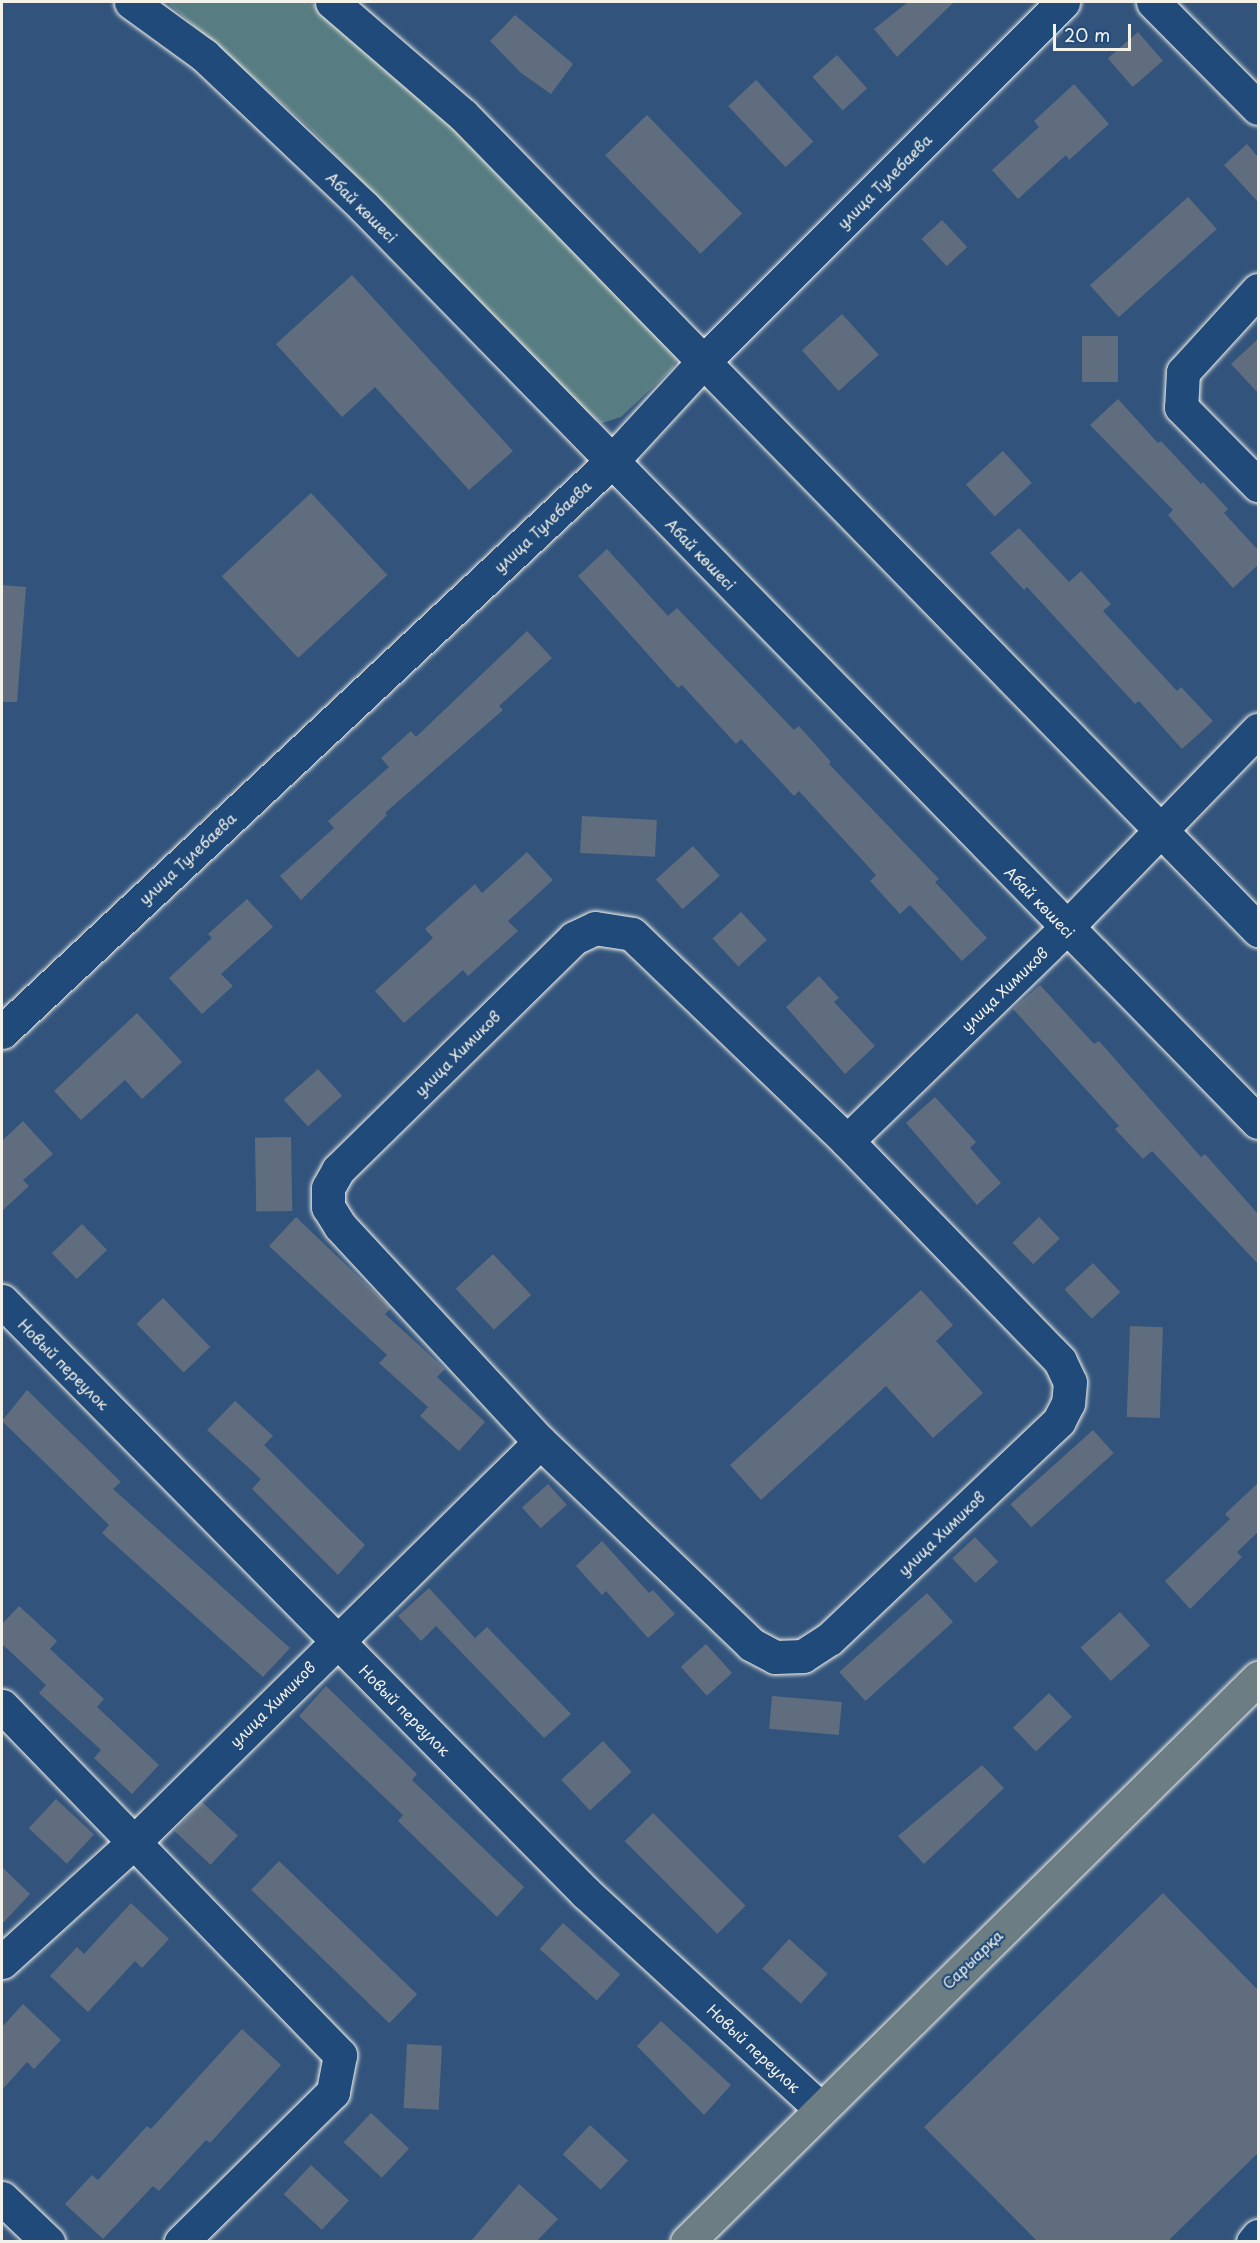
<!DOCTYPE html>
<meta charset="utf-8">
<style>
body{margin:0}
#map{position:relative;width:1260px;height:2243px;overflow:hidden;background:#32547c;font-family:"Playpen Sans",sans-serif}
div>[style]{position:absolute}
.green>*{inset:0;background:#577c81}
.building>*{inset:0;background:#5f6d7f;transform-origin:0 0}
.roads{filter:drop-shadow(0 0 2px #f4f1e8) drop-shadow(0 0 2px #f4f1e8)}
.minor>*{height:33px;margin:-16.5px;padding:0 16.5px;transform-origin:16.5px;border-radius:16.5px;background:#1f4a7a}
.major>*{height:33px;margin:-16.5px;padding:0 16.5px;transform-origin:16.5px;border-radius:16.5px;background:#6c7e84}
span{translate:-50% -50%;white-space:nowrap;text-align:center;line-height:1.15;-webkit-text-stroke:4.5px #1f4a7a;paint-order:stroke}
.street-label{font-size:15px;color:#f4f1e8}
.frame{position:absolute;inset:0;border:3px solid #f4f1e8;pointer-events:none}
.scale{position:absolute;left:1053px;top:24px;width:78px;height:27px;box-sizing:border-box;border:3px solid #f4f1e8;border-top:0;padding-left:8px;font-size:18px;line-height:21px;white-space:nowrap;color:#f4f1e8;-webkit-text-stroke:4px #1f4a7a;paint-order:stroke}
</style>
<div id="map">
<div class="green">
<i style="clip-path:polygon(167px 2px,311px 2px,493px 154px,678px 357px,672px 369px,621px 417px,602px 423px,579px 408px,309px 127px)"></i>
</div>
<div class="building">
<i style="clip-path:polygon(908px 2px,954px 2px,897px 57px,874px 29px)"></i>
<i style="clip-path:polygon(515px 15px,573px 64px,551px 94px,521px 73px,490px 41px)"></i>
<i style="left:1138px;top:32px;width:38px;height:40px;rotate:49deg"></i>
<i style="left:837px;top:55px;width:45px;height:33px;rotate:48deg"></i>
<i style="left:756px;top:80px;width:84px;height:38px;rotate:47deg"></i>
<i style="clip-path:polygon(1074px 84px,1109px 124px,1069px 160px,1066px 155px,1018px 199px,992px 170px,1039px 127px,1034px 121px)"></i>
<i style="left:647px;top:115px;width:137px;height:58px;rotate:46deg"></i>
<i style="clip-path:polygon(1247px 144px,1258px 157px,1258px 202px,1224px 165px)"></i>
<i style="left:1188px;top:197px;width:43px;height:132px;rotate:48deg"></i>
<i style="left:942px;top:220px;width:37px;height:28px;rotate:47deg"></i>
<i style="clip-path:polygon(352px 275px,513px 451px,469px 490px,375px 387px,342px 417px,276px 344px)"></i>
<i style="left:842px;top:314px;width:55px;height:54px;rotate:48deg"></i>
<i style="left:1082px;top:336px;width:36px;height:46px"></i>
<i style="clip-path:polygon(1258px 339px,1258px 393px,1231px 364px)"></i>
<i style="clip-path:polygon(1118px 399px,1158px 443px,1161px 441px,1201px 484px,1203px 482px,1228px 509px,1224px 513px,1258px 550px,1258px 565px,1233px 588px,1168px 515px,1173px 510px,1090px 425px)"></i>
<i style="left:1003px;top:451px;width:43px;height:50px;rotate:48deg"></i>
<i style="left:311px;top:493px;width:112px;height:122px;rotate:47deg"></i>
<i style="clip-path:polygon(1019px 528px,1069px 582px,1081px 571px,1111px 604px,1103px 611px,1177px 691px,1181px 687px,1213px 721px,1182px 749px,1139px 701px,1135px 704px,1027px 587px,1024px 590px,990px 553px)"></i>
<i style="clip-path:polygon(607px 549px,668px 616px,677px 608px,794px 730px,799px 726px,831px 762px,829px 764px,939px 879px,935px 882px,987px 938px,962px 961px,910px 905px,900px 914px,870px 881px,876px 875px,799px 791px,794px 796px,741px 739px,736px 744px,682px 685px,678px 688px,578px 576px)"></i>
<i style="clip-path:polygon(2px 585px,26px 587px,17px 702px,2px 702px)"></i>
<i style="clip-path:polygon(527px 631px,552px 658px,499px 706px,503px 710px,385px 813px,387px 815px,301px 900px,280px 876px,334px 828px,328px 821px,389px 767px,381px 758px,411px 731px,416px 737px)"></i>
<i style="left:582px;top:816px;width:75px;height:37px;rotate:3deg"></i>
<i style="left:693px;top:846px;width:40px;height:50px;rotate:48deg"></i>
<i style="clip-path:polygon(527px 852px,553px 880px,508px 921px,518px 931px,468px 976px,463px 970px,404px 1023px,375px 991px,433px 938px,425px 929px,475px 884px,482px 893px)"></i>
<i style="clip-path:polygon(247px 899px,273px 927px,221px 974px,233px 986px,202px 1014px,169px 978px,212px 938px,208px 934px)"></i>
<i style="left:741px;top:912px;width:38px;height:39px;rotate:47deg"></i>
<i style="clip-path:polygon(819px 976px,839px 998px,834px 1002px,875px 1046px,845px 1074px,786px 1007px)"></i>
<i style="clip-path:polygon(1040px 985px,1094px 1044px,1099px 1041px,1201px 1157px,1205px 1154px,1258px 1214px,1258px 1264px,1152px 1151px,1143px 1159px,1115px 1129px,1119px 1126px,1013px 1009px)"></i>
<i style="clip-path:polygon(137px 1013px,182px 1062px,142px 1099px,125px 1080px,81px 1120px,54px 1091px)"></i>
<i style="left:318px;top:1069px;width:36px;height:46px;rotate:48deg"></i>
<i style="clip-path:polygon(935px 1097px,976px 1142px,970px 1148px,1001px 1183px,977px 1205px,906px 1123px)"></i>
<i style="clip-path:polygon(23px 1121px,53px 1154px,23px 1180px,29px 1186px,2px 1211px,2px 1141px)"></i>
<i style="left:291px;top:1137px;width:74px;height:36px;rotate:89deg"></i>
<i style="clip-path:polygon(296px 1217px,391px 1308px,385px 1314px,445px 1369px,437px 1377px,485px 1422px,459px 1451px,420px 1416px,428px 1407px,379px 1363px,387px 1355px,269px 1246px)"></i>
<i style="left:1039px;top:1217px;width:30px;height:37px;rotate:46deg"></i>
<i style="left:82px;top:1224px;width:36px;height:42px;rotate:46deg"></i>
<i style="left:493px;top:1254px;width:56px;height:51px;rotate:47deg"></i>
<i style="left:1093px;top:1263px;width:40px;height:39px;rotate:47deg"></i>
<i style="clip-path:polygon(921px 1290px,953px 1325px,936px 1341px,983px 1393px,933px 1438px,886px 1386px,761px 1500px,730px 1465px)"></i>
<i style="left:163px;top:1298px;width:68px;height:37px;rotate:46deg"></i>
<i style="left:1130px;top:1326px;width:33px;height:91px;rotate:2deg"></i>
<i style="clip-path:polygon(27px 1390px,121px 1482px,113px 1489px,290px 1648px,263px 1677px,102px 1533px,109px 1525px,2px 1421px)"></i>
<i style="clip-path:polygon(235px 1401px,273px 1436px,264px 1445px,365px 1545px,338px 1575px,252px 1489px,261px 1479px,207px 1430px)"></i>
<i style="left:1093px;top:1430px;width:31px;height:111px;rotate:48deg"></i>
<i style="clip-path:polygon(1258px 1483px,1258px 1532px,1237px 1552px,1242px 1557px,1190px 1609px,1165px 1581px,1230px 1519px,1225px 1514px)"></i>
<i style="left:548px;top:1484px;width:28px;height:35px;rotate:48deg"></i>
<i style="left:975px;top:1537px;width:34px;height:31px;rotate:47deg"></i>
<i style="clip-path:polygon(602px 1541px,649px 1593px,653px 1590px,675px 1614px,648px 1638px,606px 1591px,602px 1595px,576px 1566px)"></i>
<i style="clip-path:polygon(429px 1588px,475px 1638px,487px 1627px,571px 1714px,544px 1738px,436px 1626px,421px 1641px,398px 1616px)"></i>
<i style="left:927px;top:1593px;width:39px;height:118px;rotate:48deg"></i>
<i style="clip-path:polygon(19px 1606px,57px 1641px,50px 1649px,104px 1699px,97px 1707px,159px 1765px,132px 1794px,94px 1758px,101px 1750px,39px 1693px,46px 1685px,2px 1644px,2px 1624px)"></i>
<i style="left:1120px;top:1612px;width:45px;height:53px;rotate:48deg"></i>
<i style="left:706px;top:1644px;width:39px;height:34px;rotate:48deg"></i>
<i style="clip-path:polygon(326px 1686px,417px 1774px,412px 1780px,524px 1887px,497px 1917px,398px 1821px,403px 1815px,299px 1716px)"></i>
<i style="left:1049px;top:1693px;width:33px;height:50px;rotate:46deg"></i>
<i style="left:772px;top:1696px;width:70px;height:33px;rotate:5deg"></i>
<i style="left:603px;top:1741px;width:42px;height:57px;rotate:47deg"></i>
<i style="clip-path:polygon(982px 1765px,1004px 1788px,924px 1864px,898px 1836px)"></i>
<i style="left:56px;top:1799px;width:52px;height:40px;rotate:43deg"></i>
<i style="left:202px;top:1802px;width:49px;height:40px;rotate:43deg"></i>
<i style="left:653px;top:1813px;width:131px;height:40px;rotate:45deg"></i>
<i style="left:279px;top:1861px;width:192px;height:40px;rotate:44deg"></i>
<i style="clip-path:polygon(2px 1867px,30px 1894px,2px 1924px)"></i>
<i style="clip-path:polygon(1163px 1893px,1258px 1990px,1258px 2153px,1168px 2241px,1037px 2241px,924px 2127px)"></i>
<i style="clip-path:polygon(131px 1903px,169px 1939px,142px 1968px,135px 1961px,88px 2012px,50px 1976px,77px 1947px,84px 1954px)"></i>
<i style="left:563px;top:1923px;width:77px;height:35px;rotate:42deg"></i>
<i style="left:789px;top:1939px;width:52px;height:40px;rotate:42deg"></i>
<i style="clip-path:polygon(23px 2004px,61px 2040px,34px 2069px,27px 2062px,2px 2090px,2px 2027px)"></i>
<i style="clip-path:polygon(661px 2021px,731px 2085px,704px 2115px,637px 2046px)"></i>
<i style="clip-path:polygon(242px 2029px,281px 2065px,210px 2143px,206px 2140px,159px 2191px,153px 2186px,103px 2239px,65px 2204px,92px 2175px,98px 2180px,147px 2126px,151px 2129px)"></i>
<i style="left:407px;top:2044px;width:35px;height:64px;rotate:3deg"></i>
<i style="left:371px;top:2113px;width:52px;height:40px;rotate:43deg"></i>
<i style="left:590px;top:2125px;width:52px;height:40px;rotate:43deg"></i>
<i style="left:311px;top:2165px;width:52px;height:40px;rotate:43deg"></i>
<i style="clip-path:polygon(519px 2184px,558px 2219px,537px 2241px,471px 2241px)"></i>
</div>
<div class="roads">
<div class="minor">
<i style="left:131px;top:2px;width:90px;rotate:36deg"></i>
<i style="left:204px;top:55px;width:221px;rotate:43.5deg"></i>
<i style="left:364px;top:207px;width:1279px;rotate:45.67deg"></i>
<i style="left:332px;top:2px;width:173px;rotate:40.8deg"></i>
<i style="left:463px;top:115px;width:1139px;rotate:45.71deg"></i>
<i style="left:1153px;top:2px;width:149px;rotate:45.3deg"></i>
<i style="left:1258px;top:290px;width:111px;rotate:132.4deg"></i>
<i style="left:1183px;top:372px;width:35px;rotate:93deg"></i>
<i style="left:1181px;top:407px;width:110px;rotate:45.4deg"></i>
<i style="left:595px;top:928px;width:37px;rotate:9deg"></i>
<i style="left:632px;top:934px;width:298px;rotate:43.9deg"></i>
<i style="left:847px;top:1141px;width:306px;rotate:45.9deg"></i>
<i style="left:1060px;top:1361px;width:23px;rotate:65deg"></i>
<i style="left:1070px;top:1382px;width:21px;rotate:95deg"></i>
<i style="left:1068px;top:1403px;width:20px;rotate:117deg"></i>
<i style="left:1059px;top:1421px;width:317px;rotate:136.5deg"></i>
<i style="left:829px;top:1639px;width:31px;rotate:147deg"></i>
<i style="left:803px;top:1656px;width:28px;rotate:178deg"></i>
<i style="left:775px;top:1657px;width:27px;rotate:-152deg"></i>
<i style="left:751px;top:1644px;width:292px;rotate:-136.2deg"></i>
<i style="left:540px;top:1442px;width:294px;rotate:-132.8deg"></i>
<i style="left:340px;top:1226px;width:22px;rotate:-122deg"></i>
<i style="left:328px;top:1207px;width:19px;rotate:-90deg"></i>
<i style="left:328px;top:1188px;width:21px;rotate:-61deg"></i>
<i style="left:338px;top:1170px;width:331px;rotate:-44.5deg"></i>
<i style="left:574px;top:938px;width:23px;rotate:-25deg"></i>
<i style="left:2px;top:1032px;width:834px;rotate:-43.11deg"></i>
<i style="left:611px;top:462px;width:137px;rotate:-47.4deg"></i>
<i style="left:704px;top:361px;width:508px;rotate:-45deg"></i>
<i style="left:847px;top:1141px;width:305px;rotate:-44.2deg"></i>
<i style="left:1066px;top:928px;width:276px;rotate:-45.9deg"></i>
<i style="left:2px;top:1301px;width:832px;rotate:45.39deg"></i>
<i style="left:586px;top:1893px;width:318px;rotate:42.6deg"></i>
<i style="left:2px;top:1706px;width:486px;rotate:45.9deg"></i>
<i style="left:340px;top:2055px;width:38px;rotate:101deg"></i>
<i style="left:333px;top:2092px;width:214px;rotate:135.4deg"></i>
<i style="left:2px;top:1962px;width:178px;rotate:-42.3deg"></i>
<i style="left:134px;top:1842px;width:570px;rotate:-44.57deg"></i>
<i style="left:2px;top:2198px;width:64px;rotate:43.7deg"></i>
<i style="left:1253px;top:2242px;width:8px;rotate:-50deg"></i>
</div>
<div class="major">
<i style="left:687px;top:2242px;width:803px;rotate:-44.65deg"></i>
</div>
</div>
<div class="street-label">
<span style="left:884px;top:181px;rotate:-45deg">улица Тулебаева</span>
<span style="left:362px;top:207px;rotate:45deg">Абай көшесі</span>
<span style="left:542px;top:526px;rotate:-43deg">улица Тулебаева</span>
<span style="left:701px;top:554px;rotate:46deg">Абай көшесі</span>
<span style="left:187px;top:858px;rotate:-43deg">улица Тулебаева</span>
<span style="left:1040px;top:902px;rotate:46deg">Абай көшесі</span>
<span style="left:1004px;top:989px;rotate:-44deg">улица Химиков</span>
<span style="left:457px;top:1053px;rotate:-45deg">улица Химиков</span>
<span style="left:64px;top:1364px;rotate:45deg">Новый переулок</span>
<span style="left:941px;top:1533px;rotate:-44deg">улица Химиков</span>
<span style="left:272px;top:1704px;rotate:-45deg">улица Химиков</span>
<span style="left:405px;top:1710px;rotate:45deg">Новый переулок</span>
<span style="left:972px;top:1959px;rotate:-44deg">Сарыарқа</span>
<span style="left:754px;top:2048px;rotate:43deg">Новый переулок</span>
</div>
<div class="frame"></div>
<div class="scale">20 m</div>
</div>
